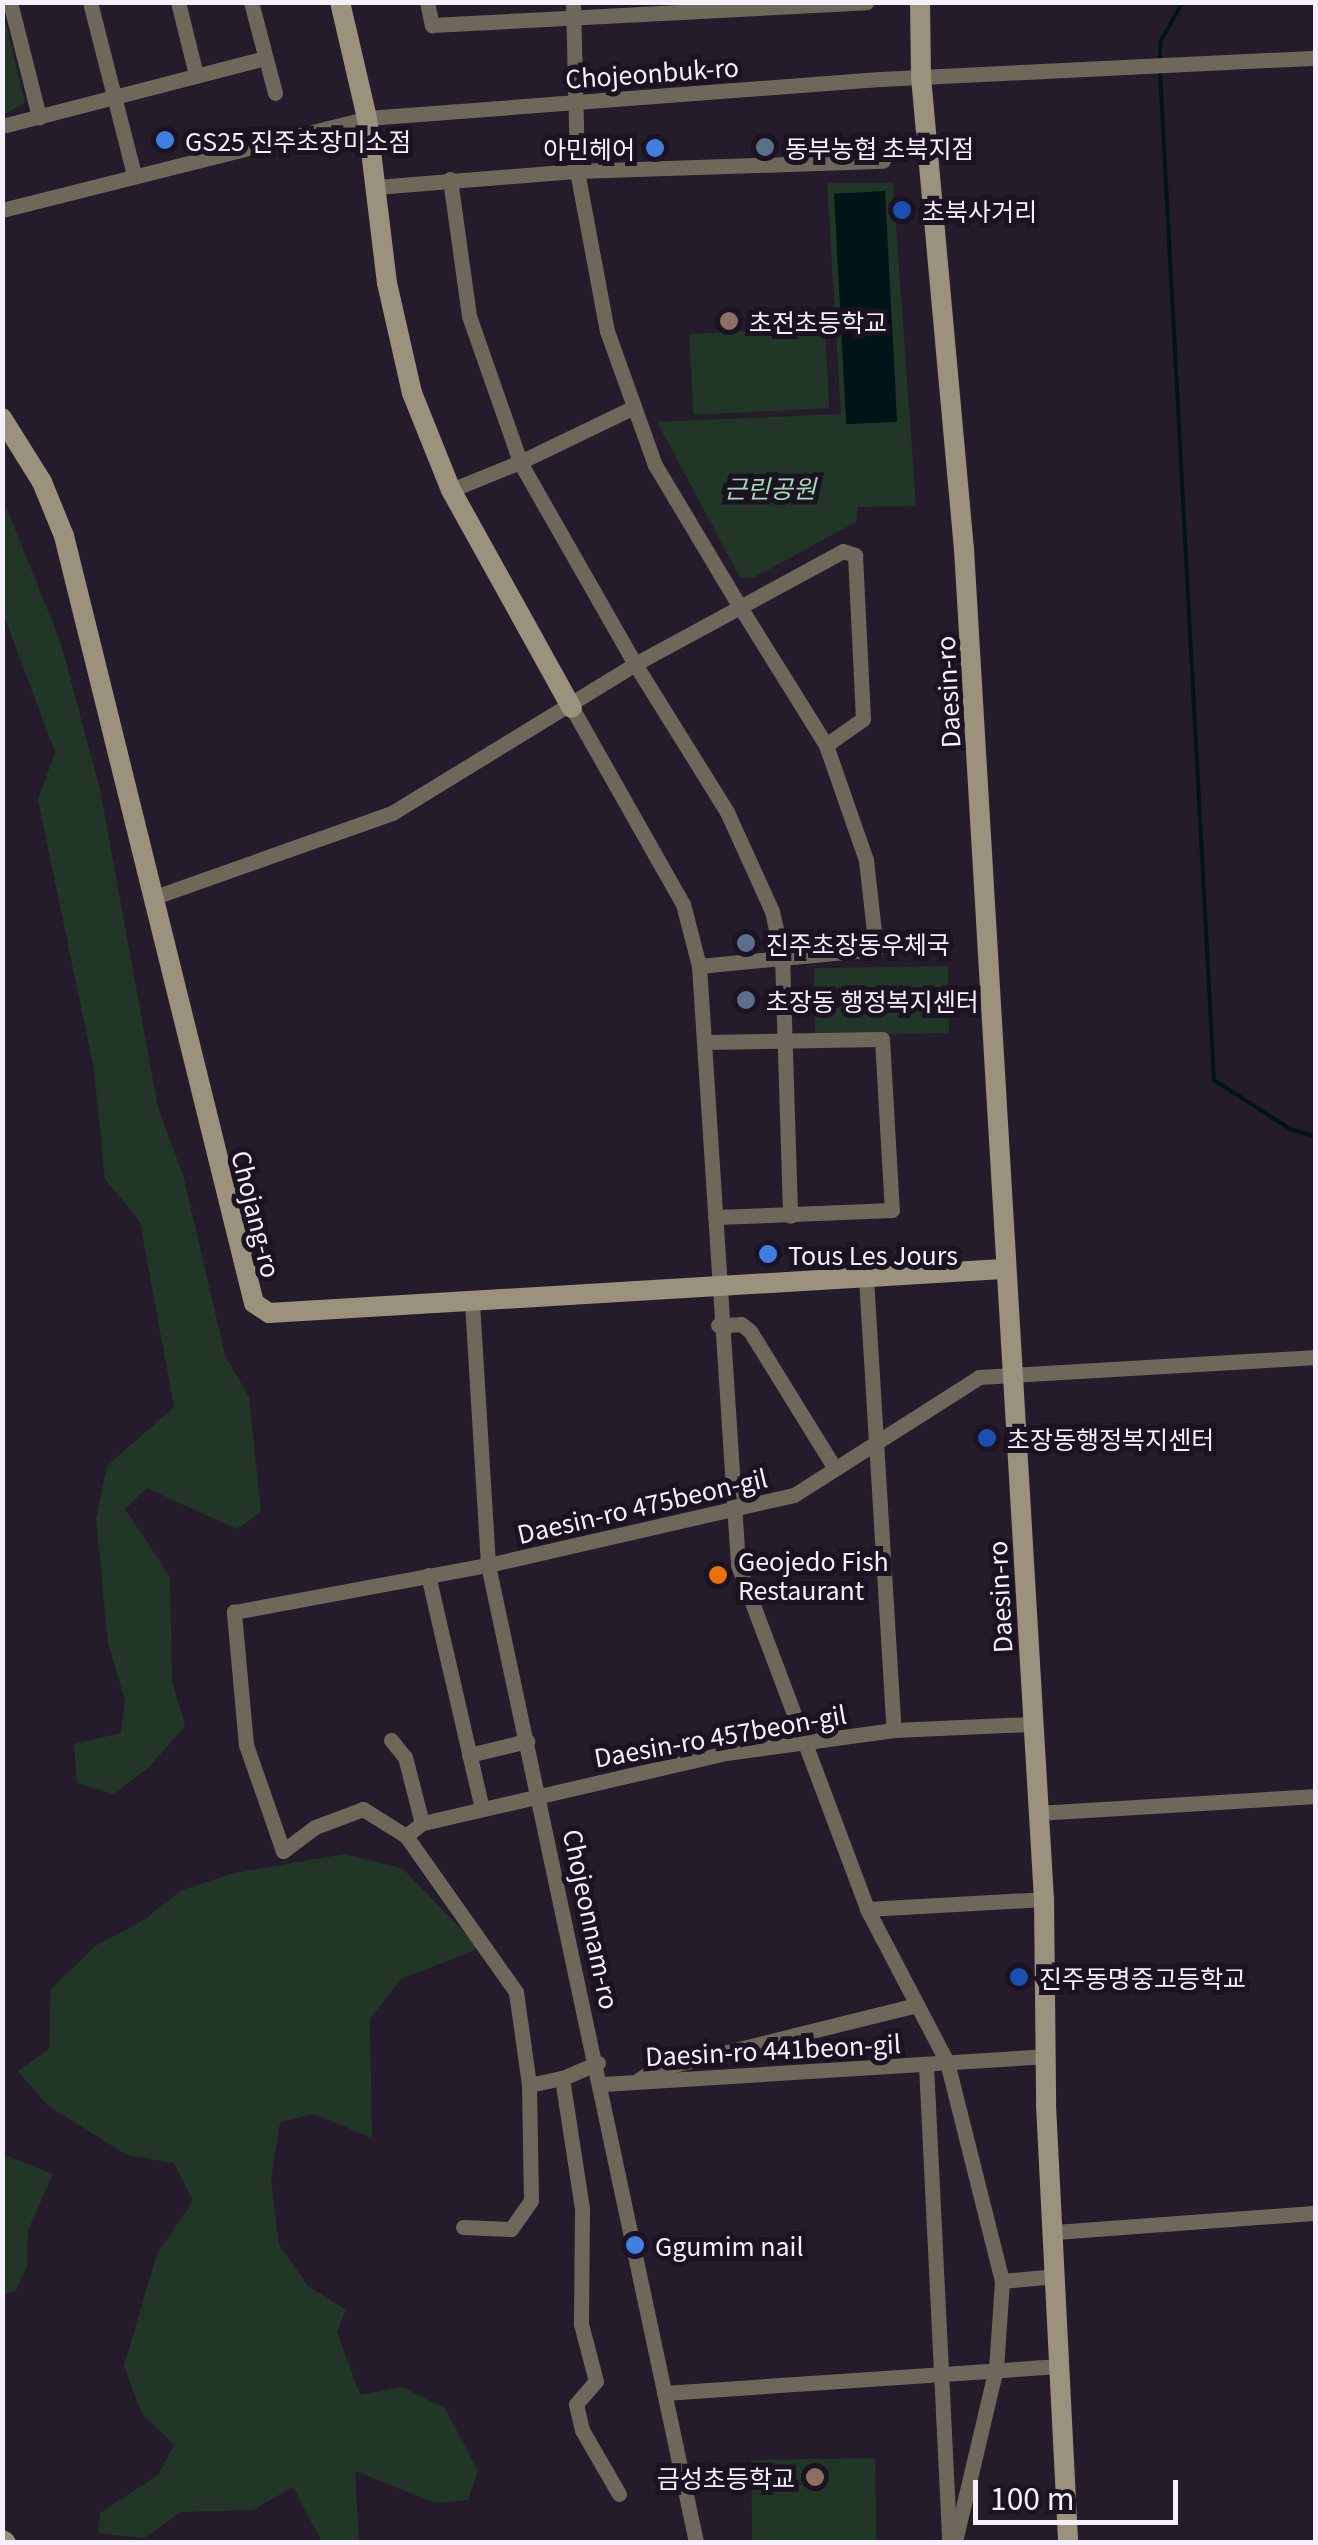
<!DOCTYPE html>
<meta charset="utf-8">
<style>
body{margin:0}
#map{position:relative;width:1318px;height:2545px;overflow:hidden;background:#251c2b;font-family:Georgia,"Noto Sans KR",serif}
div>[style]{position:absolute}
.green>*{inset:0;background:#223627;transform-origin:0 0}
.water>*{inset:0;background:#011418;transform-origin:0 0}
.stream>*{height:4px;margin:-2px;padding:0 2px;transform-origin:2px;border-radius:2px;background:#011418}
.street>*{height:15px;margin:-7.5px;padding:0 7.5px;transform-origin:7.5px;border-radius:7.5px;background:#6e685b}
.secondary>*{height:20px;margin:-10px;padding:0 10px;transform-origin:10px;border-radius:10px;background:#9a927c}
.dots>*{width:28px;height:28px;translate:-50% -50%;box-sizing:border-box;border:5px solid #1b1321;border-radius:50%}
span{translate:-50% -50%;white-space:nowrap;text-align:center;line-height:1.15;-webkit-text-stroke:10px #1b1321;paint-order:stroke}
.street-label{font-size:25px;color:#f6f0fa}
.poi-label{font-size:25px;color:#f6f0fa}
.left{translate:0 -50%;text-align:left}
.right{translate:-100% -50%;text-align:right}
.park-label{font-size:25px;color:#a3d8b0;font-style:italic}
.frame{position:absolute;inset:0;border:5px solid #f6f0fa;pointer-events:none}
.scale{position:absolute;left:973px;top:2480px;width:205px;height:45px;box-sizing:border-box;border:5px solid #f6f0fa;border-top:0;padding-left:12px;font-size:30px;line-height:35px;white-space:nowrap;color:#f6f0fa;-webkit-text-stroke:8px #1b1321;paint-order:stroke}
</style>
<div id="map">
<div class="green">
<i style="clip-path:polygon(3px 12px,25px 103px,3px 115px,2px 115px)"></i>
<i style="clip-path:polygon(827px 183px,893px 183px,916px 506px,858px 507px,856px 522px,753px 578px,740px 577px,657px 422px,841px 414px)"></i>
<i style="left:825px;top:327px;width:81px;height:136px;rotate:87deg"></i>
<i style="clip-path:polygon(3px 499px,60px 641px,100px 789px,158px 1108px,183px 1175px,225px 1355px,249px 1397px,261px 1512px,237px 1529px,147px 1488px,125px 1509px,170px 1577px,172px 1681px,185px 1726px,149px 1767px,113px 1794px,77px 1783px,74px 1744px,121px 1733px,125px 1700px,108px 1643px,96px 1519px,107px 1466px,174px 1407px,140px 1222px,105px 1179px,94px 1069px,38px 800px,55px 752px,3px 613px)"></i>
<i style="left:948px;top:966px;width:67px;height:134px;rotate:89deg"></i>
<i style="clip-path:polygon(345px 1854px,403px 1869px,480px 1948px,401px 1979px,370px 2019px,372px 2138px,314px 2114px,280px 2122px,271px 2180px,279px 2245px,308px 2286px,346px 2310px,337px 2332px,360px 2395px,402px 2387px,445px 2408px,478px 2471px,468px 2500px,436px 2503px,355px 2471px,359px 2542px,322px 2542px,293px 2487px,253px 2510px,181px 2512px,144px 2538px,98px 2533px,100px 2513px,158px 2475px,174px 2445px,142px 2414px,124px 2366px,157px 2254px,193px 2201px,174px 2163px,127px 2155px,48px 2106px,18px 2071px,49px 2049px,51px 1989px,95px 1946px,144px 1920px,180px 1891px,235px 1873px)"></i>
<i style="clip-path:polygon(2px 2154px,53px 2174px,28px 2230px,27px 2267px,16px 2291px,3px 2294px)"></i>
<i style="left:875px;top:2458px;width:84px;height:124px;rotate:89deg"></i>
</div>
<div class="water">
<i style="left:885px;top:191px;width:231px;height:51px;rotate:87deg"></i>
</div>
<div class="stream">
<i style="left:1160px;top:62px;width:20px;rotate:-90deg"></i>
<i style="left:1160px;top:42px;width:46px;rotate:-60.1deg"></i>
<i style="left:1160px;top:71px;width:1010px;rotate:86.94deg"></i>
<i style="left:1214px;top:1080px;width:90px;rotate:32.8deg"></i>
<i style="left:1290px;top:1129px;width:27px;rotate:17deg"></i>
</div>
<div class="street">
<i style="left:10px;top:2px;width:119px;rotate:75.8deg"></i>
<i style="left:90px;top:2px;width:179px;rotate:75.7deg"></i>
<i style="left:178px;top:2px;width:75px;rotate:76.1deg"></i>
<i style="left:251px;top:2px;width:94px;rotate:75.2deg"></i>
<i style="left:427px;top:2px;width:24px;rotate:78deg"></i>
<i style="left:432px;top:25px;width:435px;rotate:-3deg"></i>
<i style="left:573px;top:2px;width:169px;rotate:88.6deg"></i>
<i style="left:577px;top:171px;width:163px;rotate:79.4deg"></i>
<i style="left:607px;top:331px;width:142px;rotate:70.3deg"></i>
<i style="left:655px;top:465px;width:165px;rotate:59.1deg"></i>
<i style="left:740px;top:607px;width:119px;rotate:151.5deg"></i>
<i style="left:635px;top:664px;width:174px;rotate:58.1deg"></i>
<i style="left:727px;top:812px;width:109px;rotate:65.6deg"></i>
<i style="left:772px;top:911px;width:47px;rotate:77.7deg"></i>
<i style="left:782px;top:957px;width:259px;rotate:88.2deg"></i>
<i style="left:2px;top:126px;width:272px;rotate:-14.5deg"></i>
<i style="left:450px;top:179px;width:138px;rotate:82.1deg"></i>
<i style="left:469px;top:316px;width:155px;rotate:70.7deg"></i>
<i style="left:520px;top:462px;width:122px;rotate:-25.7deg"></i>
<i style="left:376px;top:187px;width:202px;rotate:-4.6deg"></i>
<i style="left:577px;top:171px;width:306px;rotate:-1.9deg"></i>
<i style="left:2px;top:210px;width:376px;rotate:-14.1deg"></i>
<i style="left:367px;top:118px;width:514px;rotate:-4.35deg"></i>
<i style="left:880px;top:79px;width:437px;rotate:-2.8deg"></i>
<i style="left:843px;top:551px;width:13px;rotate:18deg"></i>
<i style="left:855px;top:555px;width:164px;rotate:87.2deg"></i>
<i style="left:863px;top:719px;width:45px;rotate:144.9deg"></i>
<i style="left:826px;top:745px;width:163px;rotate:-121.9deg"></i>
<i style="left:740px;top:607px;width:117px;rotate:-28.5deg"></i>
<i style="left:572px;top:708px;width:225px;rotate:60.5deg"></i>
<i style="left:683px;top:904px;width:64px;rotate:75.5deg"></i>
<i style="left:699px;top:966px;width:600px;rotate:86.27deg"></i>
<i style="left:738px;top:1565px;width:367px;rotate:69.4deg"></i>
<i style="left:867px;top:1909px;width:173px;rotate:62.4deg"></i>
<i style="left:947px;top:2062px;width:226px;rotate:75.9deg"></i>
<i style="left:1002px;top:2281px;width:87px;rotate:93.9deg"></i>
<i style="left:996px;top:2368px;width:179px;rotate:103.3deg"></i>
<i style="left:152px;top:898px;width:255px;rotate:-19.5deg"></i>
<i style="left:392px;top:813px;width:285px;rotate:-31.5deg"></i>
<i style="left:635px;top:664px;width:232px;rotate:-119.7deg"></i>
<i style="left:520px;top:462px;width:74px;rotate:157.9deg"></i>
<i style="left:699px;top:966px;width:178px;rotate:-5.5deg"></i>
<i style="left:876px;top:949px;width:90px;rotate:-96.4deg"></i>
<i style="left:866px;top:860px;width:122px;rotate:-109.2deg"></i>
<i style="left:706px;top:1042px;width:176px;rotate:-1deg"></i>
<i style="left:882px;top:1039px;width:171px;rotate:86.7deg"></i>
<i style="left:892px;top:1210px;width:177px;rotate:177.7deg"></i>
<i style="left:866px;top:1278px;width:453px;rotate:86.5deg"></i>
<i style="left:472px;top:1303px;width:262px;rotate:86.5deg"></i>
<i style="left:488px;top:1565px;width:999px;rotate:77.98deg"></i>
<i style="left:718px;top:1325px;width:23px;rotate:-2deg"></i>
<i style="left:741px;top:1324px;width:11px;rotate:38deg"></i>
<i style="left:750px;top:1331px;width:160px;rotate:58.3deg"></i>
<i style="left:428px;top:1575px;width:240px;rotate:77deg"></i>
<i style="left:1031px;top:1724px;width:137px;rotate:177.5deg"></i>
<i style="left:894px;top:1730px;width:170px;rotate:172.2deg"></i>
<i style="left:726px;top:1753px;width:312px;rotate:167deg"></i>
<i style="left:422px;top:1823px;width:21px;rotate:141deg"></i>
<i style="left:406px;top:1836px;width:51px;rotate:-147.9deg"></i>
<i style="left:363px;top:1809px;width:51px;rotate:159.4deg"></i>
<i style="left:315px;top:1827px;width:40px;rotate:143deg"></i>
<i style="left:283px;top:1851px;width:112px;rotate:-109.2deg"></i>
<i style="left:246px;top:1745px;width:134px;rotate:-95.2deg"></i>
<i style="left:234px;top:1612px;width:258px;rotate:-10.5deg"></i>
<i style="left:488px;top:1565px;width:314px;rotate:-12.9deg"></i>
<i style="left:794px;top:1495px;width:219px;rotate:-32.5deg"></i>
<i style="left:979px;top:1377px;width:338px;rotate:-3.4deg"></i>
<i style="left:391px;top:1740px;width:22px;rotate:51deg"></i>
<i style="left:405px;top:1757px;width:68px;rotate:75.6deg"></i>
<i style="left:469px;top:1755px;width:60px;rotate:-13.6deg"></i>
<i style="left:1037px;top:1813px;width:280px;rotate:-3.5deg"></i>
<i style="left:406px;top:1836px;width:191px;rotate:54.8deg"></i>
<i style="left:516px;top:1992px;width:94px;rotate:82deg"></i>
<i style="left:529px;top:2085px;width:34px;rotate:-12deg"></i>
<i style="left:867px;top:1909px;width:177px;rotate:-3.2deg"></i>
<i style="left:598px;top:2063px;width:39px;rotate:157deg"></i>
<i style="left:562px;top:2078px;width:133px;rotate:81.3deg"></i>
<i style="left:582px;top:2209px;width:115px;rotate:90.5deg"></i>
<i style="left:581px;top:2324px;width:59px;rotate:75.3deg"></i>
<i style="left:596px;top:2381px;width:30px;rotate:131deg"></i>
<i style="left:576px;top:2404px;width:27px;rotate:77deg"></i>
<i style="left:582px;top:2430px;width:74px;rotate:60deg"></i>
<i style="left:926px;top:2065px;width:478px;rotate:87.2deg"></i>
<i style="left:638px;top:2080px;width:19px;rotate:-32deg"></i>
<i style="left:654px;top:2070px;width:271px;rotate:-13.9deg"></i>
<i style="left:603px;top:2084px;width:442px;rotate:-3.6deg"></i>
<i style="left:463px;top:2227px;width:48px;rotate:2.4deg"></i>
<i style="left:511px;top:2229px;width:35px;rotate:-55deg"></i>
<i style="left:531px;top:2200px;width:115px;rotate:-91deg"></i>
<i style="left:1055px;top:2232px;width:262px;rotate:-4.2deg"></i>
<i style="left:1002px;top:2281px;width:54px;rotate:-5.3deg"></i>
<i style="left:664px;top:2393px;width:396px;rotate:-3.9deg"></i>
</div>
<div class="secondary">
<i style="left:340px;top:2px;width:119px;rotate:76.9deg"></i>
<i style="left:367px;top:118px;width:166px;rotate:83.1deg"></i>
<i style="left:387px;top:283px;width:113px;rotate:77.2deg"></i>
<i style="left:412px;top:393px;width:105px;rotate:68.1deg"></i>
<i style="left:451px;top:490px;width:249px;rotate:61deg"></i>
<i style="left:920px;top:2px;width:75px;rotate:89.2deg"></i>
<i style="left:921px;top:77px;width:474px;rotate:84.8deg"></i>
<i style="left:964px;top:549px;width:1352px;rotate:86.61deg"></i>
<i style="left:1044px;top:1899px;width:206px;rotate:89.4deg"></i>
<i style="left:1046px;top:2105px;width:438px;rotate:87.1deg"></i>
<i style="left:2px;top:418px;width:75px;rotate:58deg"></i>
<i style="left:42px;top:482px;width:58px;rotate:67.8deg"></i>
<i style="left:64px;top:536px;width:790px;rotate:76.09deg"></i>
<i style="left:254px;top:1303px;width:18px;rotate:34deg"></i>
<i style="left:269px;top:1313px;width:735px;rotate:-3.43deg"></i>
<i style="left:2px;top:2540px;width:4px;rotate:27deg"></i>
</div>
<div class="dots">
<i style="left:165px;top:140px;background:#3f7fe0"></i>
<i style="left:765px;top:147px;background:#5c6f8a"></i>
<i style="left:655px;top:148px;background:#3f7fe0"></i>
<i style="left:902px;top:210px;background:#1a4fb4"></i>
<i style="left:729px;top:321px;background:#8d6e63"></i>
<i style="left:746px;top:943px;background:#5c6f8a"></i>
<i style="left:746px;top:1000px;background:#5c6f8a"></i>
<i style="left:768px;top:1254px;background:#3f7fe0"></i>
<i style="left:987px;top:1438px;background:#1a4fb4"></i>
<i style="left:718px;top:1575px;background:#e8710a"></i>
<i style="left:1019px;top:1977px;background:#1a4fb4"></i>
<i style="left:635px;top:2245px;background:#3f7fe0"></i>
<i style="left:815px;top:2477px;background:#8d6e63"></i>
</div>
<div class="street-label">
<span style="left:652px;top:72px;rotate:-4deg">Chojeonbuk-ro</span>
<span style="left:947px;top:692px;rotate:-93deg">Daesin-ro</span>
<span style="left:257px;top:1214px;rotate:76deg">Chojang-ro</span>
<span style="left:642px;top:1505px;rotate:-13deg">Daesin-ro 475beon-gil</span>
<span style="left:999px;top:1597px;rotate:-93deg">Daesin-ro</span>
<span style="left:720px;top:1735px;rotate:-10deg">Daesin-ro 457beon-gil</span>
<span style="left:592px;top:1919px;rotate:78deg">Chojeonnam-ro</span>
<span style="left:773px;top:2049px;rotate:-3deg">Daesin-ro 441beon-gil</span>
</div>
<div class="poi-label">
<span class="left" style="left:185px;top:140px">GS25 진주초장미소점</span>
<span class="left" style="left:785px;top:147px">동부농협 초북지점</span>
<span class="right" style="left:635px;top:148px">아민헤어</span>
<span class="left" style="left:922px;top:210px">초북사거리</span>
<span class="left" style="left:749px;top:321px">초전초등학교</span>
<span class="left" style="left:766px;top:943px">진주초장동우체국</span>
<span class="left" style="left:766px;top:1000px">초장동 행정복지센터</span>
<span class="left" style="left:788px;top:1254px">Tous Les Jours</span>
<span class="left" style="left:1007px;top:1438px">초장동행정복지센터</span>
<span class="left" style="left:738px;top:1575px">Geojedo Fish<br>Restaurant</span>
<span class="left" style="left:1039px;top:1977px">진주동명중고등학교</span>
<span class="left" style="left:655px;top:2245px">Ggumim nail</span>
<span class="right" style="left:795px;top:2477px">금성초등학교</span>
</div>
<div class="park-label">
<span style="left:770px;top:487px">근린공원</span>
</div>
<div class="frame"></div>
<div class="scale">100 m</div>
</div>
